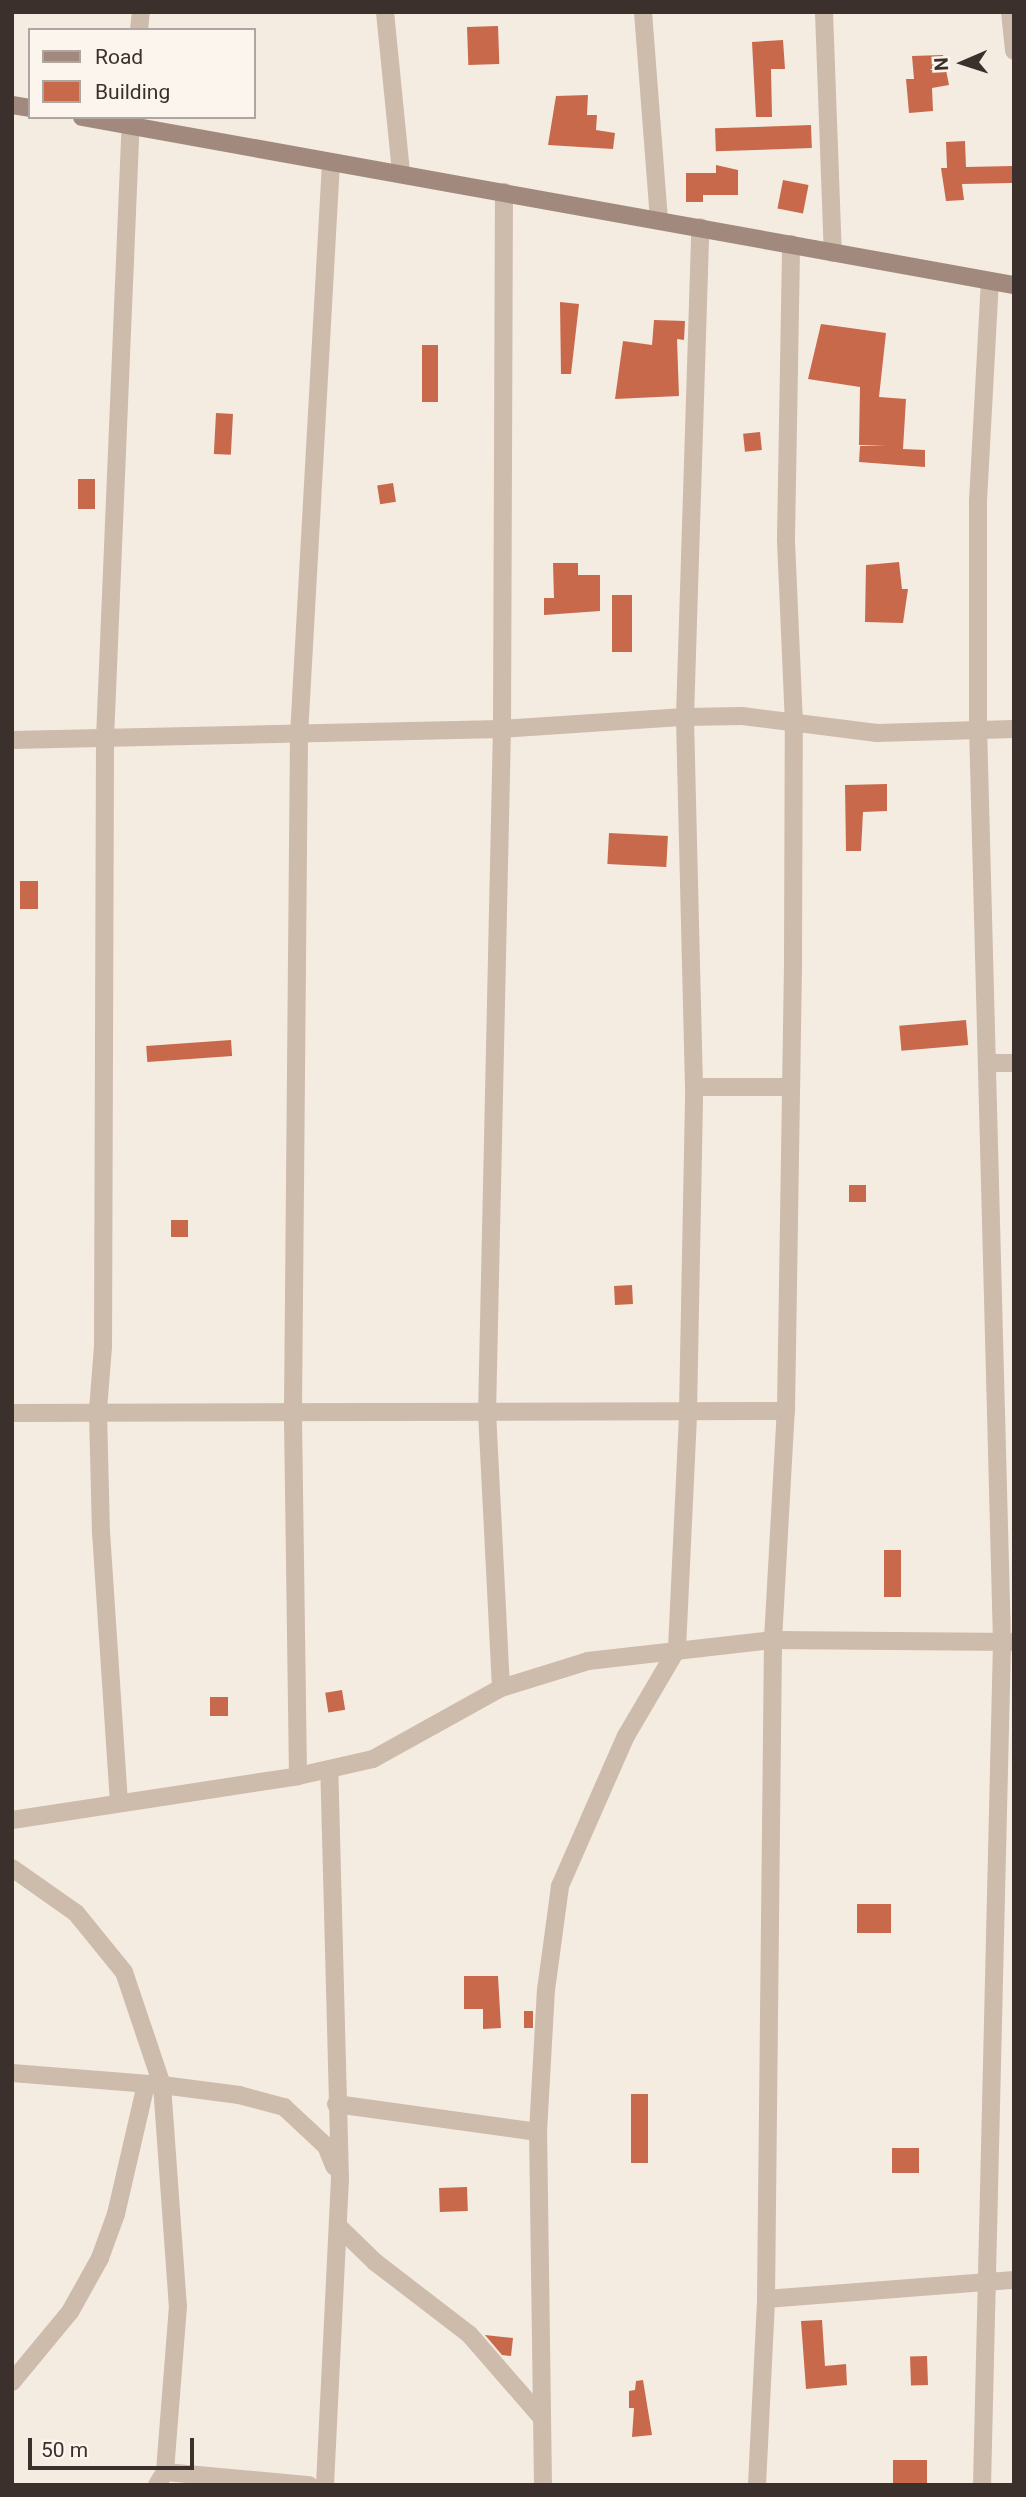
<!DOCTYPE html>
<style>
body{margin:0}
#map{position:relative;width:1026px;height:2497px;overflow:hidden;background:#f4ebe1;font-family:Roboto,sans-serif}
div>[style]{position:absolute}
.building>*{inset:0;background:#c8694b;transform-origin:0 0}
.street>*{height:18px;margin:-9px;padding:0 9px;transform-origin:9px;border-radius:9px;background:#cdbbac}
.secondary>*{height:18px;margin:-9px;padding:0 9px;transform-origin:9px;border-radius:9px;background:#a18a7d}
span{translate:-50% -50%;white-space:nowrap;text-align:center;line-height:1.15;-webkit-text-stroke:5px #fbf5ee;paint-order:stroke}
.frame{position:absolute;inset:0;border:14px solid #3b302b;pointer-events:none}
.legend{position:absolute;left:28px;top:28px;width:228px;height:91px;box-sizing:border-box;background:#fbf5ee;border:2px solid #aea6a0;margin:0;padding:9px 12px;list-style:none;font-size:21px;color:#3b302b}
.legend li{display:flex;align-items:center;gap:14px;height:35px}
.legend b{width:35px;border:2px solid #aea6a0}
.north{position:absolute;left:928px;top:28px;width:70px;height:70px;-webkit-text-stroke:5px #fbf5ee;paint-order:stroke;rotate:267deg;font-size:19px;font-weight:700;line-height:28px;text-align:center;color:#3b302b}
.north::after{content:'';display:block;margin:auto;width:24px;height:32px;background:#3b302b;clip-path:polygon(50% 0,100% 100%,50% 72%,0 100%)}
.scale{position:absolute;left:28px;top:2438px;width:166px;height:32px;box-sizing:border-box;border:4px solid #3b302b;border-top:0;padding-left:9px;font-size:21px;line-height:24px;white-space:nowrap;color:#3b302b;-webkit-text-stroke:5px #fbf5ee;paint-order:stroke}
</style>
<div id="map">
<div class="building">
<i style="left:498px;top:26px;width:38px;height:31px;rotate:88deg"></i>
<i style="clip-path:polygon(783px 40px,785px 69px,771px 69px,772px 117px,756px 117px,752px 42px)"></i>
<i style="clip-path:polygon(943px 55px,949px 85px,932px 88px,933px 111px,909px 113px,906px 79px,914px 79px,912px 56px)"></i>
<i style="clip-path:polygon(588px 95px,587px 115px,597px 115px,596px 130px,615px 133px,613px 149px,548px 145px,556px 96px)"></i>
<i style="left:811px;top:125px;width:23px;height:96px;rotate:88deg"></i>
<i style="clip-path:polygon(965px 141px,966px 167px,1012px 166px,1012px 183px,962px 184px,964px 200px,946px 201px,941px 168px,947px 168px,946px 142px)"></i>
<i style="clip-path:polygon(716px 165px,738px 170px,738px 195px,703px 195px,703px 202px,686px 202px,686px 173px,716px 173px)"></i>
<i style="left:783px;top:180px;width:26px;height:29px;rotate:11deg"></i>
<i style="clip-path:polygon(560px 302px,579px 304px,571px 374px,561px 374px)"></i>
<i style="clip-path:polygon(654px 320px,685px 321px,684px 340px,677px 339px,679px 396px,615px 399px,623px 341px,652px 345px)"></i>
<i style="clip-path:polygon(821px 324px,886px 333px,879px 397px,906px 399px,903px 449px,925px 450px,925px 467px,859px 462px,860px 446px,887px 446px,859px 445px,860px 387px,808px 379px)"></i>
<i style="left:422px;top:345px;width:16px;height:57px"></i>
<i style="left:216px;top:413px;width:17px;height:41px;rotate:3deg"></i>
<i style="left:760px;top:432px;width:18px;height:17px;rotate:84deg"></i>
<i style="left:78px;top:479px;width:17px;height:30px"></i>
<i style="left:393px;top:483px;width:19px;height:16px;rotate:81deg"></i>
<i style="clip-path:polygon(899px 562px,902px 589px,908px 589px,903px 623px,865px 622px,866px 565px)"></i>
<i style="clip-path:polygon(553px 563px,578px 563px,578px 575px,600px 575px,600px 611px,544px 615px,544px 598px,554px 598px)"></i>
<i style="left:632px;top:595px;width:57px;height:20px;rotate:90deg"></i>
<i style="clip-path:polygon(887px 784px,887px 811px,863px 812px,861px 851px,846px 851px,845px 785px)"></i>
<i style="left:609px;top:833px;width:59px;height:31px;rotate:3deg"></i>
<i style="left:20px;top:881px;width:18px;height:28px"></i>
<i style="left:966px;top:1020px;width:25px;height:67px;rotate:85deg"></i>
<i style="left:231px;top:1040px;width:16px;height:85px;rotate:86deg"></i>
<i style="left:849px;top:1185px;width:17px;height:17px"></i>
<i style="left:171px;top:1220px;width:17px;height:17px"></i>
<i style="left:632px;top:1285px;width:19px;height:18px;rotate:87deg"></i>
<i style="left:884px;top:1550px;width:17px;height:47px"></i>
<i style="left:342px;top:1690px;width:20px;height:17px;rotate:81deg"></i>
<i style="left:228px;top:1697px;width:19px;height:18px;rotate:90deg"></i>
<i style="left:891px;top:1904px;width:29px;height:34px;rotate:90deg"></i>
<i style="clip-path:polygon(464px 1976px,498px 1976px,501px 2028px,483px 2029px,483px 2009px,464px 2009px)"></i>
<i style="left:524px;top:2011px;width:9px;height:17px"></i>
<i style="left:631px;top:2094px;width:17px;height:69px"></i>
<i style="left:892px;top:2148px;width:27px;height:25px"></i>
<i style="left:467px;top:2187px;width:24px;height:28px;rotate:88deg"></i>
<i style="clip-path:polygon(822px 2320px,825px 2366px,846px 2364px,847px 2385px,806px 2389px,801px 2321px)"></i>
<i style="clip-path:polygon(485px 2335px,513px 2338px,511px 2356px,502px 2355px)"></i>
<i style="left:927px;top:2356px;width:29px;height:17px;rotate:88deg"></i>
<i style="clip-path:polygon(643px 2380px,652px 2435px,632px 2437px,634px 2408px,629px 2408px,629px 2391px,635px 2390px,636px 2381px)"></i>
<i style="left:893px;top:2460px;width:34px;height:25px"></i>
</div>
<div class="street">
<i style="left:385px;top:12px;width:162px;rotate:84.3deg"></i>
<i style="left:643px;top:12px;width:209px;rotate:85.6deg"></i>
<i style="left:824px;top:12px;width:241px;rotate:87.9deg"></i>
<i style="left:1010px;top:12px;width:39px;rotate:84deg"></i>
<i style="left:139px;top:30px;width:18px;rotate:-84deg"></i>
<i style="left:12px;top:740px;width:490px;rotate:-1.3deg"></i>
<i style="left:502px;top:729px;width:183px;rotate:-3.8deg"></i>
<i style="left:685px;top:717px;width:57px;rotate:-1deg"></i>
<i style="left:742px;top:716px;width:136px;rotate:7.2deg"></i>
<i style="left:877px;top:733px;width:137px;rotate:-1.7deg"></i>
<i style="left:987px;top:1063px;width:27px"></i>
<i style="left:694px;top:1087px;width:97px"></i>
<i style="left:12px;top:1413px;width:774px;rotate:-0.15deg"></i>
<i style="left:501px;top:1688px;width:273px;rotate:-92.9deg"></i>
<i style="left:487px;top:1415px;width:686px;rotate:-88.75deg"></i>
<i style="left:502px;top:729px;width:537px;rotate:-89.79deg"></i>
<i style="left:298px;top:1776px;width:367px;rotate:-90.8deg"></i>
<i style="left:293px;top:1409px;width:674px;rotate:-89.49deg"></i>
<i style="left:299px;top:735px;width:573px;rotate:-86.8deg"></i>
<i style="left:119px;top:1803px;width:270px;rotate:-93.8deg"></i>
<i style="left:101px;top:1534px;width:124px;rotate:-91.4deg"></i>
<i style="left:98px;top:1410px;width:63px;rotate:-85.5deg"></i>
<i style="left:103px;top:1347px;width:608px;rotate:-89.81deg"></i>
<i style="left:105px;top:739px;width:623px;rotate:-87.61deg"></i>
<i style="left:12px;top:1820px;width:289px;rotate:-8.7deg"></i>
<i style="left:298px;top:1776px;width:77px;rotate:-12.8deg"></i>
<i style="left:373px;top:1759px;width:146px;rotate:-29deg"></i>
<i style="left:501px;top:1688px;width:91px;rotate:-17.2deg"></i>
<i style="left:588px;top:1661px;width:186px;rotate:-6.5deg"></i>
<i style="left:773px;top:1640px;width:241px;rotate:0.5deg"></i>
<i style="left:12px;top:1868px;width:78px;rotate:35.1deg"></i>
<i style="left:76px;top:1913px;width:76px;rotate:50.9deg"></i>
<i style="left:124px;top:1972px;width:119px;rotate:71.4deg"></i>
<i style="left:162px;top:2085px;width:222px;rotate:85.9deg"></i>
<i style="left:178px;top:2306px;width:167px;rotate:94.5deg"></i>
<i style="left:165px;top:2472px;width:15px;rotate:122deg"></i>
<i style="left:12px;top:2073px;width:150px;rotate:4.6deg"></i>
<i style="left:162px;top:2085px;width:78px;rotate:7.4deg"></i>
<i style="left:239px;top:2095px;width:47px;rotate:14.9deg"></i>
<i style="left:284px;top:2107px;width:57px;rotate:42.9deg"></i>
<i style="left:326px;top:2146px;width:22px;rotate:68deg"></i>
<i style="left:336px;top:2104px;width:204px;rotate:7.9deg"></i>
<i style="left:338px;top:2226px;width:52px;rotate:44.2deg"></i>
<i style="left:375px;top:2262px;width:118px;rotate:37.5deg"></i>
<i style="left:469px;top:2334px;width:111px;rotate:49deg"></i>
<i style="left:766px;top:2299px;width:249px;rotate:-4.4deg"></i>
<i style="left:12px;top:2382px;width:91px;rotate:-50.4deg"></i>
<i style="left:70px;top:2312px;width:62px;rotate:-60.9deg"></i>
<i style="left:100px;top:2258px;width:47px;rotate:-70deg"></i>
<i style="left:116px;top:2214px;width:133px;rotate:-77deg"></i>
<i style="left:165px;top:2472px;width:145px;rotate:5.2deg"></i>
<i style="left:325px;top:2485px;width:306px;rotate:-87.2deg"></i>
<i style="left:340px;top:2179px;width:410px;rotate:-91.5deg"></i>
<i style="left:543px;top:2485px;width:353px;rotate:-90.8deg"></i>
<i style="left:538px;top:2132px;width:142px;rotate:-86.8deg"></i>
<i style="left:546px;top:1990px;width:105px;rotate:-82.3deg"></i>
<i style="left:560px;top:1886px;width:164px;rotate:-66.3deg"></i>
<i style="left:626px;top:1736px;width:101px;rotate:-59.6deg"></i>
<i style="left:677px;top:1649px;width:237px;rotate:-87.3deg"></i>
<i style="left:688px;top:1412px;width:325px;rotate:-88.9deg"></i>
<i style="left:694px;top:1087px;width:370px;rotate:-91.4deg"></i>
<i style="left:685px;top:717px;width:490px;rotate:-88.2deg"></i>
<i style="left:757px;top:2485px;width:186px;rotate:-87.2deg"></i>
<i style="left:766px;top:2299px;width:659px;rotate:-89.39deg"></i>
<i style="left:773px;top:1640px;width:229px;rotate:-86.8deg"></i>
<i style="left:786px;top:1411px;width:451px;rotate:-89.1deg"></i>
<i style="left:793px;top:960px;width:236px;rotate:-89.8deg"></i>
<i style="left:794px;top:724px;width:186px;rotate:-92.5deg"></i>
<i style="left:786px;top:538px;width:294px;rotate:-89deg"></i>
<i style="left:982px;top:2485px;width:843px;rotate:-88.64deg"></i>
<i style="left:1002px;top:1642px;width:914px;rotate:-91.5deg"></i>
<i style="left:978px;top:728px;width:227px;rotate:-90deg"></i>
<i style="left:978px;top:501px;width:219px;rotate:-86.9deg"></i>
</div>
<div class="secondary">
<i style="left:12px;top:105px;width:18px;rotate:9deg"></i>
<i style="left:82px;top:117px;width:947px;rotate:10.22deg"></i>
</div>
<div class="frame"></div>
<ul class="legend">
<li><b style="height:9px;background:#a18a7d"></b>Road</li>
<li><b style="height:19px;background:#c8694b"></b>Building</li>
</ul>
<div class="north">N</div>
<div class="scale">50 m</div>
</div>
